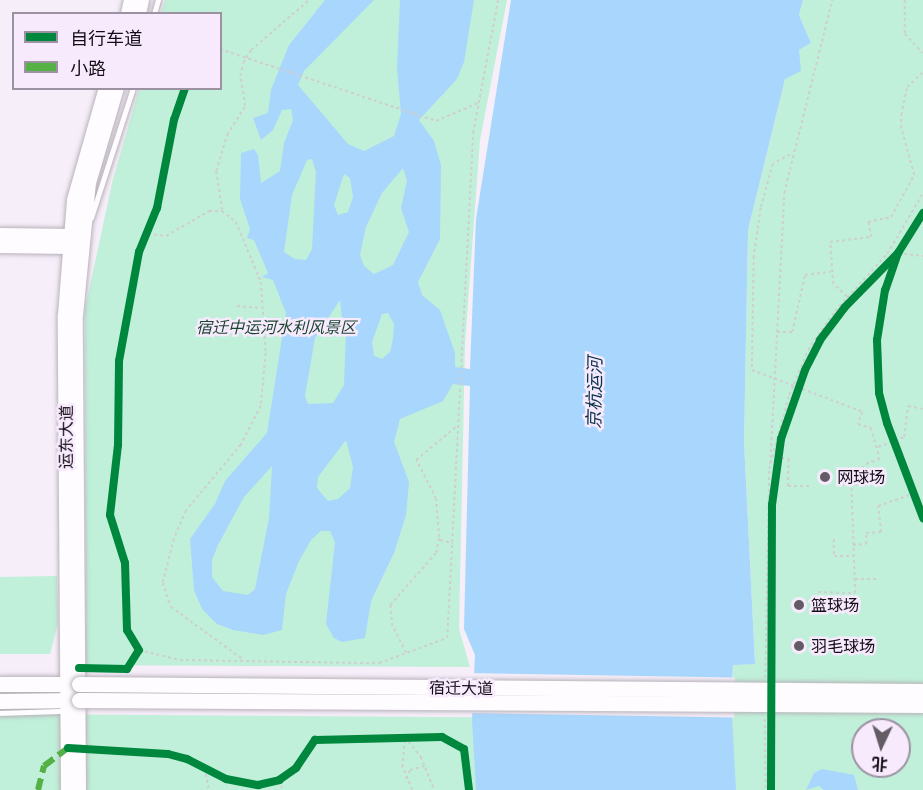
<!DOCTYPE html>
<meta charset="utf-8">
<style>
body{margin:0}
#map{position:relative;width:923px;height:790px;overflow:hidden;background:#f6eef9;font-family:"Source Serif 4","Noto Sans SC",serif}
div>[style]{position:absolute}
.green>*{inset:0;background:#c0f0d9}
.water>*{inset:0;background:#a8d6fc}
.pier>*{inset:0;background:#f6eef9;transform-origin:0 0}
.path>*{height:1.5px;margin-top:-0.75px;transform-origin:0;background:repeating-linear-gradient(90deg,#d0ced0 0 3px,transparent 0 6px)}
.roads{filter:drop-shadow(0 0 2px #b8b2ba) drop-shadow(0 0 2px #b8b2ba)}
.lane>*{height:4.5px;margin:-2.25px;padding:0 2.25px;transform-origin:2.25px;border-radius:2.25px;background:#fefcfe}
.secondary>*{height:14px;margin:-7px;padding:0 7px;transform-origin:7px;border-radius:7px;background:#fefcfe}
.primary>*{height:15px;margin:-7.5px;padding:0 7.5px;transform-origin:7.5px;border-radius:7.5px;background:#fefcfe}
.bridges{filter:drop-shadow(0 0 2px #b8b2ba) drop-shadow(0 0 2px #b8b2ba)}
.primary-bridge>*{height:15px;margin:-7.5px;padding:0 7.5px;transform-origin:7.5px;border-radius:7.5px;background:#fefcfe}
.quiet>*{height:6px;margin-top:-3px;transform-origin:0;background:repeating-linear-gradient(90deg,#55b045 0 12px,transparent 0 18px)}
.cycleway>*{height:8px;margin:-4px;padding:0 4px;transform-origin:4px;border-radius:4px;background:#00873e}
.dots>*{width:16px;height:16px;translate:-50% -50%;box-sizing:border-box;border:3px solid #f7eafd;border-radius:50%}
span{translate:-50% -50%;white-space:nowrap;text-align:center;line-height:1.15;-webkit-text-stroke:5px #f7eafd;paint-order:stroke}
.park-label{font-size:16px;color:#1a4530;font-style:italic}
.street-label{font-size:16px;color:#140e16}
.poi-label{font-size:16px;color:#140e16}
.left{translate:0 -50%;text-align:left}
.water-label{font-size:18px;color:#0a334b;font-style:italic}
.legend{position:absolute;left:12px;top:12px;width:210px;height:78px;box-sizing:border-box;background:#f7eafd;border:2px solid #9c92a1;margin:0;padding:8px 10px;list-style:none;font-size:18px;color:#140e16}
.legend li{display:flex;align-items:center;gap:12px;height:30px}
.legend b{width:30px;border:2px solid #9c92a1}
.north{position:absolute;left:851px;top:718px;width:60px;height:60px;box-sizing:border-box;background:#f7eafd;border:2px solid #9c92a1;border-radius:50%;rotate:184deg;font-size:16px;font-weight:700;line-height:24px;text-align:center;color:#140e16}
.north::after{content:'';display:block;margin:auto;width:21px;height:27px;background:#635c65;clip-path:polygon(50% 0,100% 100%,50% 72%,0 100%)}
</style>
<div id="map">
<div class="green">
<i style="clip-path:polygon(165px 0,507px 0,480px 140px,465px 344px,459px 629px,470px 667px,86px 665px,85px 309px,112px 183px,139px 89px,220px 88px,220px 14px,161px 13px)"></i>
<i style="clip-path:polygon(evenodd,803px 0,923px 0,923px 790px,0 790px,0 714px,731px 719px,733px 664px,755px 664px,744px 442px,748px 230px,785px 79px,799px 50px,811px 43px,799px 15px,803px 0,863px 730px,899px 730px,899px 766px,863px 766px,863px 730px)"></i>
<i style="clip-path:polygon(57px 576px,58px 623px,50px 654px,0 654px,0 577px)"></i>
</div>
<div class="water">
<i style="clip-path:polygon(evenodd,325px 0,374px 0,304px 71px,298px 85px,348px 144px,364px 151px,394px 136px,401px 114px,397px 68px,400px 0,474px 0,464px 62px,457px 79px,419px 120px,434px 141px,441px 165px,440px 239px,418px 282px,422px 295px,440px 310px,455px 353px,455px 367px,470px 369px,476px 219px,511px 0,803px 0,799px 15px,811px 43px,799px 50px,801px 71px,785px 79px,748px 230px,744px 442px,755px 664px,733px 665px,731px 699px,736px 790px,476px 790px,472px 720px,475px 655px,464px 629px,470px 386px,453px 384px,443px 401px,400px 419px,394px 442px,409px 482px,406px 515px,394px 553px,371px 601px,365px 638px,342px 642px,334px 638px,326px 624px,335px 542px,330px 531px,321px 531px,311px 540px,299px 561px,286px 594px,282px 630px,263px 635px,233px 630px,217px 624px,202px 609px,194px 590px,190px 539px,215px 504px,225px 481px,267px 433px,286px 313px,273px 280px,262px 277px,268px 273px,254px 240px,247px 238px,250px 229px,240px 199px,241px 153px,254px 149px,258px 155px,261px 183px,280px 171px,284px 143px,293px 120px,291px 109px,282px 110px,273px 130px,261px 140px,253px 118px,268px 113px,271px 90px,289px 45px,325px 0,312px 159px,316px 172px,312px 249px,306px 260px,295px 259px,284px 252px,292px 195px,307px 160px,312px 159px,325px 0,403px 168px,407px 181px,401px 208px,409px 232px,393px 265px,374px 274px,364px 266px,360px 255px,366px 227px,382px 193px,403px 168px,325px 0,344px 174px,350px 178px,353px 197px,348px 212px,338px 215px,334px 205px,344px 174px,325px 0,340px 300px,343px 328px,346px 331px,344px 385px,333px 403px,308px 404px,305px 396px,315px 338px,340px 300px,325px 0,388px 313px,394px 324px,393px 339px,390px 352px,382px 359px,374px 356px,372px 342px,382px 314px,388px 313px,325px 0,346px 440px,353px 467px,350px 488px,338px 499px,328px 501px,317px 488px,318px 477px,346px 440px,325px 0,272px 466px,269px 518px,255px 589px,248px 595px,223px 591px,212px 577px,212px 560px,218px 545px,244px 497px,272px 466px)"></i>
<i style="clip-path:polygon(822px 769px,854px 775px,858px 790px,824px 790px,819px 786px,806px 790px,814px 773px)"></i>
</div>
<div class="pier">
<i style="left:471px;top:673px;width:264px;height:40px;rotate:1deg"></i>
</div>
<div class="path">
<i style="left:905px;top:0;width:34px;rotate:90deg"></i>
<i style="left:905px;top:34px;width:26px;rotate:47deg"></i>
<i style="left:220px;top:49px;width:228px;rotate:18.4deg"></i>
<i style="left:436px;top:121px;width:46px;rotate:-23.2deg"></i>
<i style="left:790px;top:155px;width:19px;rotate:152deg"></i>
<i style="left:773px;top:164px;width:46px;rotate:105.3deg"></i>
<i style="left:761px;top:208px;width:49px;rotate:98.3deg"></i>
<i style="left:754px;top:256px;width:114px;rotate:91deg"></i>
<i style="left:752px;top:370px;width:119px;rotate:20.7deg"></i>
<i style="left:863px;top:412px;width:13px;rotate:113deg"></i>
<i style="left:858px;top:424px;width:14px;rotate:17deg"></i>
<i style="left:871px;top:428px;width:32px;rotate:74deg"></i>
<i style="left:880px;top:459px;width:18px;rotate:158deg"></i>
<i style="left:863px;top:466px;width:19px;rotate:87deg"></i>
<i style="left:864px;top:485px;width:23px;rotate:180deg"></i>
<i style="left:222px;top:210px;width:39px;rotate:-99deg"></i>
<i style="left:216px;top:171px;width:38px;rotate:-73deg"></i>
<i style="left:227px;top:135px;width:34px;rotate:-58deg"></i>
<i style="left:245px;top:106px;width:30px;rotate:-99deg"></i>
<i style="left:240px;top:76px;width:13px;rotate:-77deg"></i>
<i style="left:243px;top:63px;width:15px;rotate:-58deg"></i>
<i style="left:251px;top:50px;width:77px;rotate:-40.8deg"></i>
<i style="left:148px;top:234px;width:18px;rotate:6deg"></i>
<i style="left:166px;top:236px;width:50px;rotate:-30.2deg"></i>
<i style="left:209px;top:211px;width:13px"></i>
<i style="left:222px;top:211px;width:18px;rotate:38deg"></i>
<i style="left:236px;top:222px;width:65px;rotate:67.4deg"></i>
<i style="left:261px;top:282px;width:71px;rotate:86deg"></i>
<i style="left:266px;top:353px;width:53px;rotate:95.4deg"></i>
<i style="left:261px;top:406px;width:44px;rotate:117.1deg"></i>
<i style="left:241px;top:445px;width:86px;rotate:129.8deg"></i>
<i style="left:186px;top:511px;width:30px;rotate:113deg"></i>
<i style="left:174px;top:539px;width:45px;rotate:104deg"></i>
<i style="left:163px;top:583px;width:25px;rotate:72deg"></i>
<i style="left:171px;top:607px;width:90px;rotate:36deg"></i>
<i style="left:898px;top:253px;width:25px;rotate:7deg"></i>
<i style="left:851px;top:301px;width:25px;rotate:-137deg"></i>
<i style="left:833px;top:284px;width:42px;rotate:-94.1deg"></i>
<i style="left:830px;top:242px;width:41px;rotate:-7deg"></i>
<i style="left:871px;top:237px;width:15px;rotate:-101deg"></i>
<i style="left:868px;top:222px;width:24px;rotate:-12deg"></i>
<i style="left:891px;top:217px;width:48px;rotate:-61.3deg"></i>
<i style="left:914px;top:175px;width:49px;rotate:-105.5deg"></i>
<i style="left:901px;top:128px;width:13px;rotate:-90deg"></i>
<i style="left:901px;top:115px;width:29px;rotate:-78deg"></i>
<i style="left:907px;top:87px;width:22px;rotate:-43deg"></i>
<i style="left:237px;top:306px;width:22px;rotate:5deg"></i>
<i style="left:777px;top:332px;width:15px"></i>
<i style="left:792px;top:332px;width:58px;rotate:-77.2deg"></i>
<i style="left:805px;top:275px;width:26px;rotate:-7deg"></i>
<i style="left:878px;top:447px;width:28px;rotate:-21deg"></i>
<i style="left:904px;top:437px;width:31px;rotate:-83deg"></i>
<i style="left:908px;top:406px;width:15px;rotate:11deg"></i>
<i style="left:775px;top:457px;width:14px;rotate:8deg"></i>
<i style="left:789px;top:459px;width:27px;rotate:92deg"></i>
<i style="left:788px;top:486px;width:21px"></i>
<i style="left:770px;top:464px;width:271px;rotate:-87deg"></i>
<i style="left:784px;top:193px;width:199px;rotate:-76deg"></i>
<i style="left:834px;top:539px;width:17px;rotate:90deg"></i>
<i style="left:834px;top:556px;width:19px"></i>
<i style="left:440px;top:540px;width:13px;rotate:13deg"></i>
<i style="left:853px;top:545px;width:13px;rotate:-4deg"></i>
<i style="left:866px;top:544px;width:11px;rotate:-90deg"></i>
<i style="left:866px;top:533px;width:15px;rotate:-4deg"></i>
<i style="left:881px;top:532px;width:26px;rotate:-97deg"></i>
<i style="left:878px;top:506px;width:39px;rotate:-19deg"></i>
<i style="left:855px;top:579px;width:23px"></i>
<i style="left:818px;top:592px;width:37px;rotate:2deg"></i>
<i style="left:855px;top:593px;width:107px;rotate:-92.1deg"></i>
<i style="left:139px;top:650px;width:42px;rotate:13.7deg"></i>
<i style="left:180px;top:660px;width:199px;rotate:0.9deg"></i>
<i style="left:379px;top:663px;width:72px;rotate:-20.2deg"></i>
<i style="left:447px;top:638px;width:506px;rotate:-87.05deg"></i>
<i style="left:473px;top:133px;width:135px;rotate:-79.4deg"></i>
<i style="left:406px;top:653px;width:30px;rotate:-117deg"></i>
<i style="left:392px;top:626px;width:21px;rotate:-95deg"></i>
<i style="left:390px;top:605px;width:69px;rotate:-48.5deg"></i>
<i style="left:436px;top:553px;width:16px;rotate:-79deg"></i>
<i style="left:439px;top:537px;width:38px;rotate:-95deg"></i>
<i style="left:436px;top:499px;width:44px;rotate:-117.1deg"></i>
<i style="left:416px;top:460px;width:53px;rotate:-39.7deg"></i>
<i style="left:765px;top:678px;width:209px;rotate:-88.9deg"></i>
<i style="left:769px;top:469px;width:77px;rotate:-74.9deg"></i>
<i style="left:789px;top:395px;width:49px;rotate:-67.1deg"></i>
<i style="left:808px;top:350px;width:47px;rotate:-55.3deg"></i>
<i style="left:835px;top:311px;width:77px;rotate:-47.6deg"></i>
<i style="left:887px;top:254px;width:71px;rotate:-59.5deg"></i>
<i style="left:765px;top:719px;width:71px;rotate:89.2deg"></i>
<i style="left:205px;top:768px;width:22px;rotate:80deg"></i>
<i style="left:406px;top:779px;width:10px;rotate:-66deg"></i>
<i style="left:410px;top:770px;width:16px;rotate:-15deg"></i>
<i style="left:279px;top:780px;width:11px;rotate:68deg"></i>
<i style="left:412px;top:790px;width:25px;rotate:-113deg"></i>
<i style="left:402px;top:767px;width:30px;rotate:-84deg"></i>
<i style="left:405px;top:737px;width:26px;rotate:51deg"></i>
<i style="left:421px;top:757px;width:35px;rotate:68deg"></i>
</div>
<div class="roads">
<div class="lane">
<i style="left:154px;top:14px;width:15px;rotate:-74deg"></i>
<i style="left:91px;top:218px;width:137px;rotate:-72.1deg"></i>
<i style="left:0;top:713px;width:65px;rotate:-1.8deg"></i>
</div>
<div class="secondary">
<i style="left:128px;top:14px;width:14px;rotate:-78deg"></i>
<i style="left:139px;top:14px;width:14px;rotate:-78deg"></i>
<i style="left:0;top:235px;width:71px;rotate:0.8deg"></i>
<i style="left:0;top:246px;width:70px;rotate:0.8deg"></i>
<i style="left:68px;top:790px;width:475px;rotate:-90.4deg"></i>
<i style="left:65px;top:315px;width:115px;rotate:-85.5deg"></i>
<i style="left:74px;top:200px;width:116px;rotate:-74.1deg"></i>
<i style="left:79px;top:790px;width:475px;rotate:-90.4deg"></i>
<i style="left:76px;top:315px;width:133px;rotate:-84.4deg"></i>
<i style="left:89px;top:183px;width:99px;rotate:-73.6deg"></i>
</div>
<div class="primary">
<i style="left:0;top:684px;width:79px"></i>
<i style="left:0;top:701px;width:79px;rotate:-0.7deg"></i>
</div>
</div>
<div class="bridges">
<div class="primary-bridge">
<i style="left:79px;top:684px;width:844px;rotate:0.48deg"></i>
<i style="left:79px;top:700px;width:844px;rotate:0.34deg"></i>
</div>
</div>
<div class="quiet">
<i style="left:38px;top:790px;width:25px;rotate:-76deg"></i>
<i style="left:44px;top:766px;width:30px;rotate:-37deg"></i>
</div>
<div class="cycleway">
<i style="left:923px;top:213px;width:47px;rotate:122deg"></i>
<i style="left:898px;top:253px;width:39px;rotate:109deg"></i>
<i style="left:885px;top:290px;width:51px;rotate:99.1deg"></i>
<i style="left:877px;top:340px;width:53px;rotate:87.8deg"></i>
<i style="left:879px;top:393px;width:31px;rotate:75deg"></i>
<i style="left:887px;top:423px;width:102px;rotate:69.2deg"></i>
<i style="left:79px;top:668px;width:48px;rotate:1.2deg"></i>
<i style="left:127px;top:669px;width:22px;rotate:-58deg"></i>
<i style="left:139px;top:650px;width:23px;rotate:-121deg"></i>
<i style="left:127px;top:630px;width:67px;rotate:-91.7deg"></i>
<i style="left:125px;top:563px;width:50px;rotate:-107.4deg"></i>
<i style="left:110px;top:515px;width:70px;rotate:-83.5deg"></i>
<i style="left:118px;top:445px;width:84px;rotate:-89.3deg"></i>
<i style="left:119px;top:361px;width:111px;rotate:-79.6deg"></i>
<i style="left:139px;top:252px;width:48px;rotate:-67.8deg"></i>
<i style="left:157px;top:208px;width:90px;rotate:-79.1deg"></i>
<i style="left:174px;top:120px;width:34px;rotate:-71deg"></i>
<i style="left:68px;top:748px;width:100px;rotate:3.4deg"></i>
<i style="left:168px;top:754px;width:20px;rotate:15deg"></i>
<i style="left:187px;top:759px;width:44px;rotate:27.1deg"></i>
<i style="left:226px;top:779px;width:33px;rotate:11deg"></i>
<i style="left:258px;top:785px;width:22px;rotate:-13deg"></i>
<i style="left:279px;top:780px;width:21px;rotate:-35deg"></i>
<i style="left:296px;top:768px;width:34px;rotate:-56deg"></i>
<i style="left:315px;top:740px;width:127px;rotate:-1.4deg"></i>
<i style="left:442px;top:737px;width:25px;rotate:29deg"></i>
<i style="left:464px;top:749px;width:41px;rotate:83deg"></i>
<i style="left:771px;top:790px;width:285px;rotate:-89.8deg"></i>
<i style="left:772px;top:505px;width:67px;rotate:-82.2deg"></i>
<i style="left:781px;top:439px;width:73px;rotate:-70.8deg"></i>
<i style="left:805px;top:370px;width:34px;rotate:-63deg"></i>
<i style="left:820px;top:340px;width:41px;rotate:-52.9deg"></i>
<i style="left:845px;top:307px;width:76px;rotate:-45.5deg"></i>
</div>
<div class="dots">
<i style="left:825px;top:477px;background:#635c65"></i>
<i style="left:799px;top:605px;background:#635c65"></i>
<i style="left:799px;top:646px;background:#635c65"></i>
</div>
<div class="park-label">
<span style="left:276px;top:327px">宿迁中运河水利风景区</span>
</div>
<div class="street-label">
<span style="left:66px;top:437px;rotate:-90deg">运东大道</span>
<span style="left:461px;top:688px;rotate:1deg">宿迁大道</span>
</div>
<div class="poi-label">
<span class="left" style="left:837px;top:477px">网球场</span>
<span class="left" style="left:811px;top:605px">篮球场</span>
<span class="left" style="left:811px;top:646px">羽毛球场</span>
</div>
<div class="water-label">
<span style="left:595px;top:393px;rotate:-89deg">京杭运河</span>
</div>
<ul class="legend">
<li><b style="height:8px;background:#00873e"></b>自行车道</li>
<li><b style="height:8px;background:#55b045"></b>小路</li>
</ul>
<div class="north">北</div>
</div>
